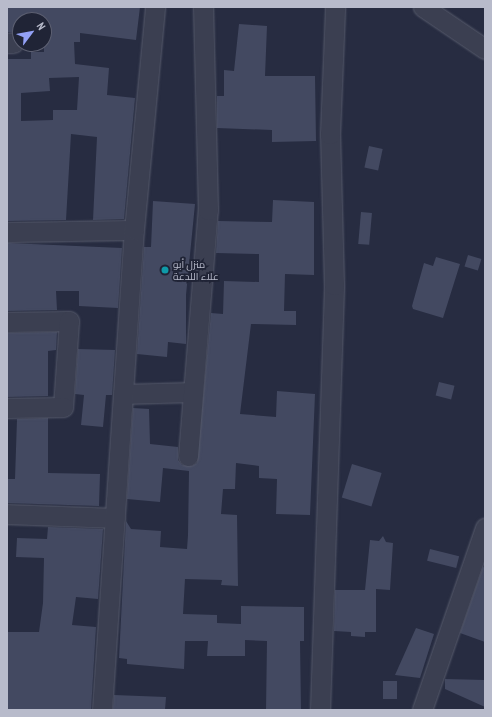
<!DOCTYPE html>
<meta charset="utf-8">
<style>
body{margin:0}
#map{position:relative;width:492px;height:717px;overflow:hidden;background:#272c41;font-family:"PT Sans Narrow",Cairo,sans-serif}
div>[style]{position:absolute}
.building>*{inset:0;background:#434961;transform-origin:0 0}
.roads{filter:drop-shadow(0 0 1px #565a6b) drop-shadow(0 0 1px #565a6b)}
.minor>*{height:19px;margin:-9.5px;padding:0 9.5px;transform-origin:9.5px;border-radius:9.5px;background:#3b3f51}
.dots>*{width:11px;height:11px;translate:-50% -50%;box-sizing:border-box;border:2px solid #202436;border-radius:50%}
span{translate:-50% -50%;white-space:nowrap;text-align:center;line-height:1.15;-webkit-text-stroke:3.5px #202436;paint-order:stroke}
.poi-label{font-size:10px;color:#b8bbcb}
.left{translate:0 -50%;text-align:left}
.frame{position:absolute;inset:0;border:8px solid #b8bbcb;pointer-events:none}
.north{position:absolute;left:12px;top:12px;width:40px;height:40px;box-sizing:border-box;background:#202436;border:1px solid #5d6072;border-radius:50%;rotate:58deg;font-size:11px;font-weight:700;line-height:16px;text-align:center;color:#b8bbcb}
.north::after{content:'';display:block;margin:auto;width:14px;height:18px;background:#93a1f6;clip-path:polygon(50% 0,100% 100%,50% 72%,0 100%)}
</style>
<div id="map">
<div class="building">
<i style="clip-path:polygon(evenodd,7px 7px,140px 7px,136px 40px,80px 33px,80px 42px,74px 42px,75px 64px,109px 68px,107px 95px,135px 98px,124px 219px,93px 220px,97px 137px,71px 134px,66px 220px,7px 221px,7px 59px,31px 59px,31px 52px,44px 52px,44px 20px,20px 20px,20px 34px,7px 32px,7px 7px,79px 77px,77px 110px,53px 110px,53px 120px,21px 121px,21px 93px,50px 91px,49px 78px,79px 77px)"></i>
<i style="clip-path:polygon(239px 24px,267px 26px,265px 76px,315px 76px,316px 141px,272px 142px,272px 130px,217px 128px,217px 96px,224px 96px,224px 70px,234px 71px)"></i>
<i style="left:369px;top:146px;width:14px;height:22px;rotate:12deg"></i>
<i style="clip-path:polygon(273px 200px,314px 202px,314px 275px,285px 274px,284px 311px,296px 311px,296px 325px,251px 324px,240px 414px,276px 417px,277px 391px,315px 394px,310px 515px,276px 514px,277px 479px,259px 478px,259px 466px,236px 463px,235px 489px,223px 489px,221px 514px,237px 515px,238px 586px,221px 585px,222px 580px,185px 579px,183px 614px,217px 615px,217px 623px,241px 624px,241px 606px,304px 607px,304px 641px,300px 641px,301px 710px,266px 710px,267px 641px,245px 640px,245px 656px,207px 656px,208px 641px,185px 641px,184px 669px,127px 664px,127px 659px,119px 658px,126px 521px,131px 529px,161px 531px,160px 547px,187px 549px,188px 535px,189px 471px,163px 468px,160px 502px,127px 499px,133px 408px,149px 409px,150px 444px,178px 447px,178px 460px,182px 465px,192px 466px,197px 463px,211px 313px,223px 314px,224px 281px,259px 282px,259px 254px,216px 253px,218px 221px,272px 222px)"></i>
<i style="clip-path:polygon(153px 201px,195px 204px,186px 295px,186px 344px,168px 342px,167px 357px,137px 354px,144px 247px,151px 247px)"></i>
<i style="left:361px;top:212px;width:11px;height:32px;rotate:5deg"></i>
<i style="clip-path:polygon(8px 243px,122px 248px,118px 308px,79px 306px,79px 291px,56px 291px,57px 310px,7px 311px)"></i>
<i style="left:468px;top:255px;width:14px;height:12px;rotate:17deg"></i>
<i style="clip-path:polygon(436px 257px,460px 264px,443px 318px,413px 309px,412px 306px,424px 263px,433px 266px)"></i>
<i style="clip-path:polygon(57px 332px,56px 350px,48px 351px,48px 396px,7px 397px,7px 333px)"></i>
<i style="clip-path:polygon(78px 349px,115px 350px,112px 395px,106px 395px,103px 427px,81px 425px,84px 395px,75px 394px)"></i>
<i style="left:439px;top:382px;width:16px;height:14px;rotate:14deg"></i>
<i style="clip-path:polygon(48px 418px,48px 473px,100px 474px,99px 506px,7px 503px,7px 479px,15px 479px,17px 419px)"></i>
<i style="left:352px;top:464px;width:31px;height:35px;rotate:17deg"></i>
<i style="clip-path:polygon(48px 527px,103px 529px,98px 599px,76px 597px,72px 625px,96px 627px,91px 710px,7px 710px,7px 632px,39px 632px,43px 603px,44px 558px,16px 557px,17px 538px,47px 539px)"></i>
<i style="clip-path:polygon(383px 536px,386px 542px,393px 543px,390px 590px,376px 589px,376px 632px,365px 632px,365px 637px,351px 636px,351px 632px,334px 631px,335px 590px,365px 590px,370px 540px,379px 541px)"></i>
<i style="left:430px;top:549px;width:30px;height:12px;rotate:14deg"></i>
<i style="clip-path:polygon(483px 567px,485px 568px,485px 642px,460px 633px)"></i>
<i style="clip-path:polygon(416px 628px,434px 634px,420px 678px,395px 675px)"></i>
<i style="clip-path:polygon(445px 679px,485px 680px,485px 707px,445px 689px)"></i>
<i style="left:383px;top:681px;width:14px;height:18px"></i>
<i style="clip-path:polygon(114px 695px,166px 697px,165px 710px,113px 710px)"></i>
</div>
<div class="roads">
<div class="minor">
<i style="left:423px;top:7px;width:75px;rotate:34.1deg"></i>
<i style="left:7px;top:43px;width:6px"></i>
<i style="left:7px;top:232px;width:127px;rotate:-0.9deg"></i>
<i style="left:7px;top:322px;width:62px;rotate:-0.9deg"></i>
<i style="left:69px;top:321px;width:86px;rotate:94deg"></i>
<i style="left:63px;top:407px;width:56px;rotate:179deg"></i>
<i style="left:123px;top:394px;width:69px;rotate:-1.7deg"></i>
<i style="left:188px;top:456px;width:247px;rotate:-85.4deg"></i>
<i style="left:208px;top:210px;width:203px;rotate:-91.4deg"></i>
<i style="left:7px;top:514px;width:108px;rotate:2.1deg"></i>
<i style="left:102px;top:710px;width:481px;rotate:-86.2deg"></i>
<i style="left:134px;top:230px;width:224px;rotate:-84.6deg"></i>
<i style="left:320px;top:710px;width:425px;rotate:-88.1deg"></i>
<i style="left:334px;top:285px;width:151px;rotate:-91.5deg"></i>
<i style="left:330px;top:134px;width:127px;rotate:-87.7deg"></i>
<i style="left:422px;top:710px;width:193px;rotate:-70.9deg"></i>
</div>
</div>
<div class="dots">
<i style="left:165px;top:270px;background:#0f9aa8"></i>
</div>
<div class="poi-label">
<span class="left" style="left:173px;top:270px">منزل أبو<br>علاء اللدعة</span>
</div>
<div class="frame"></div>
<div class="north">N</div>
</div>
